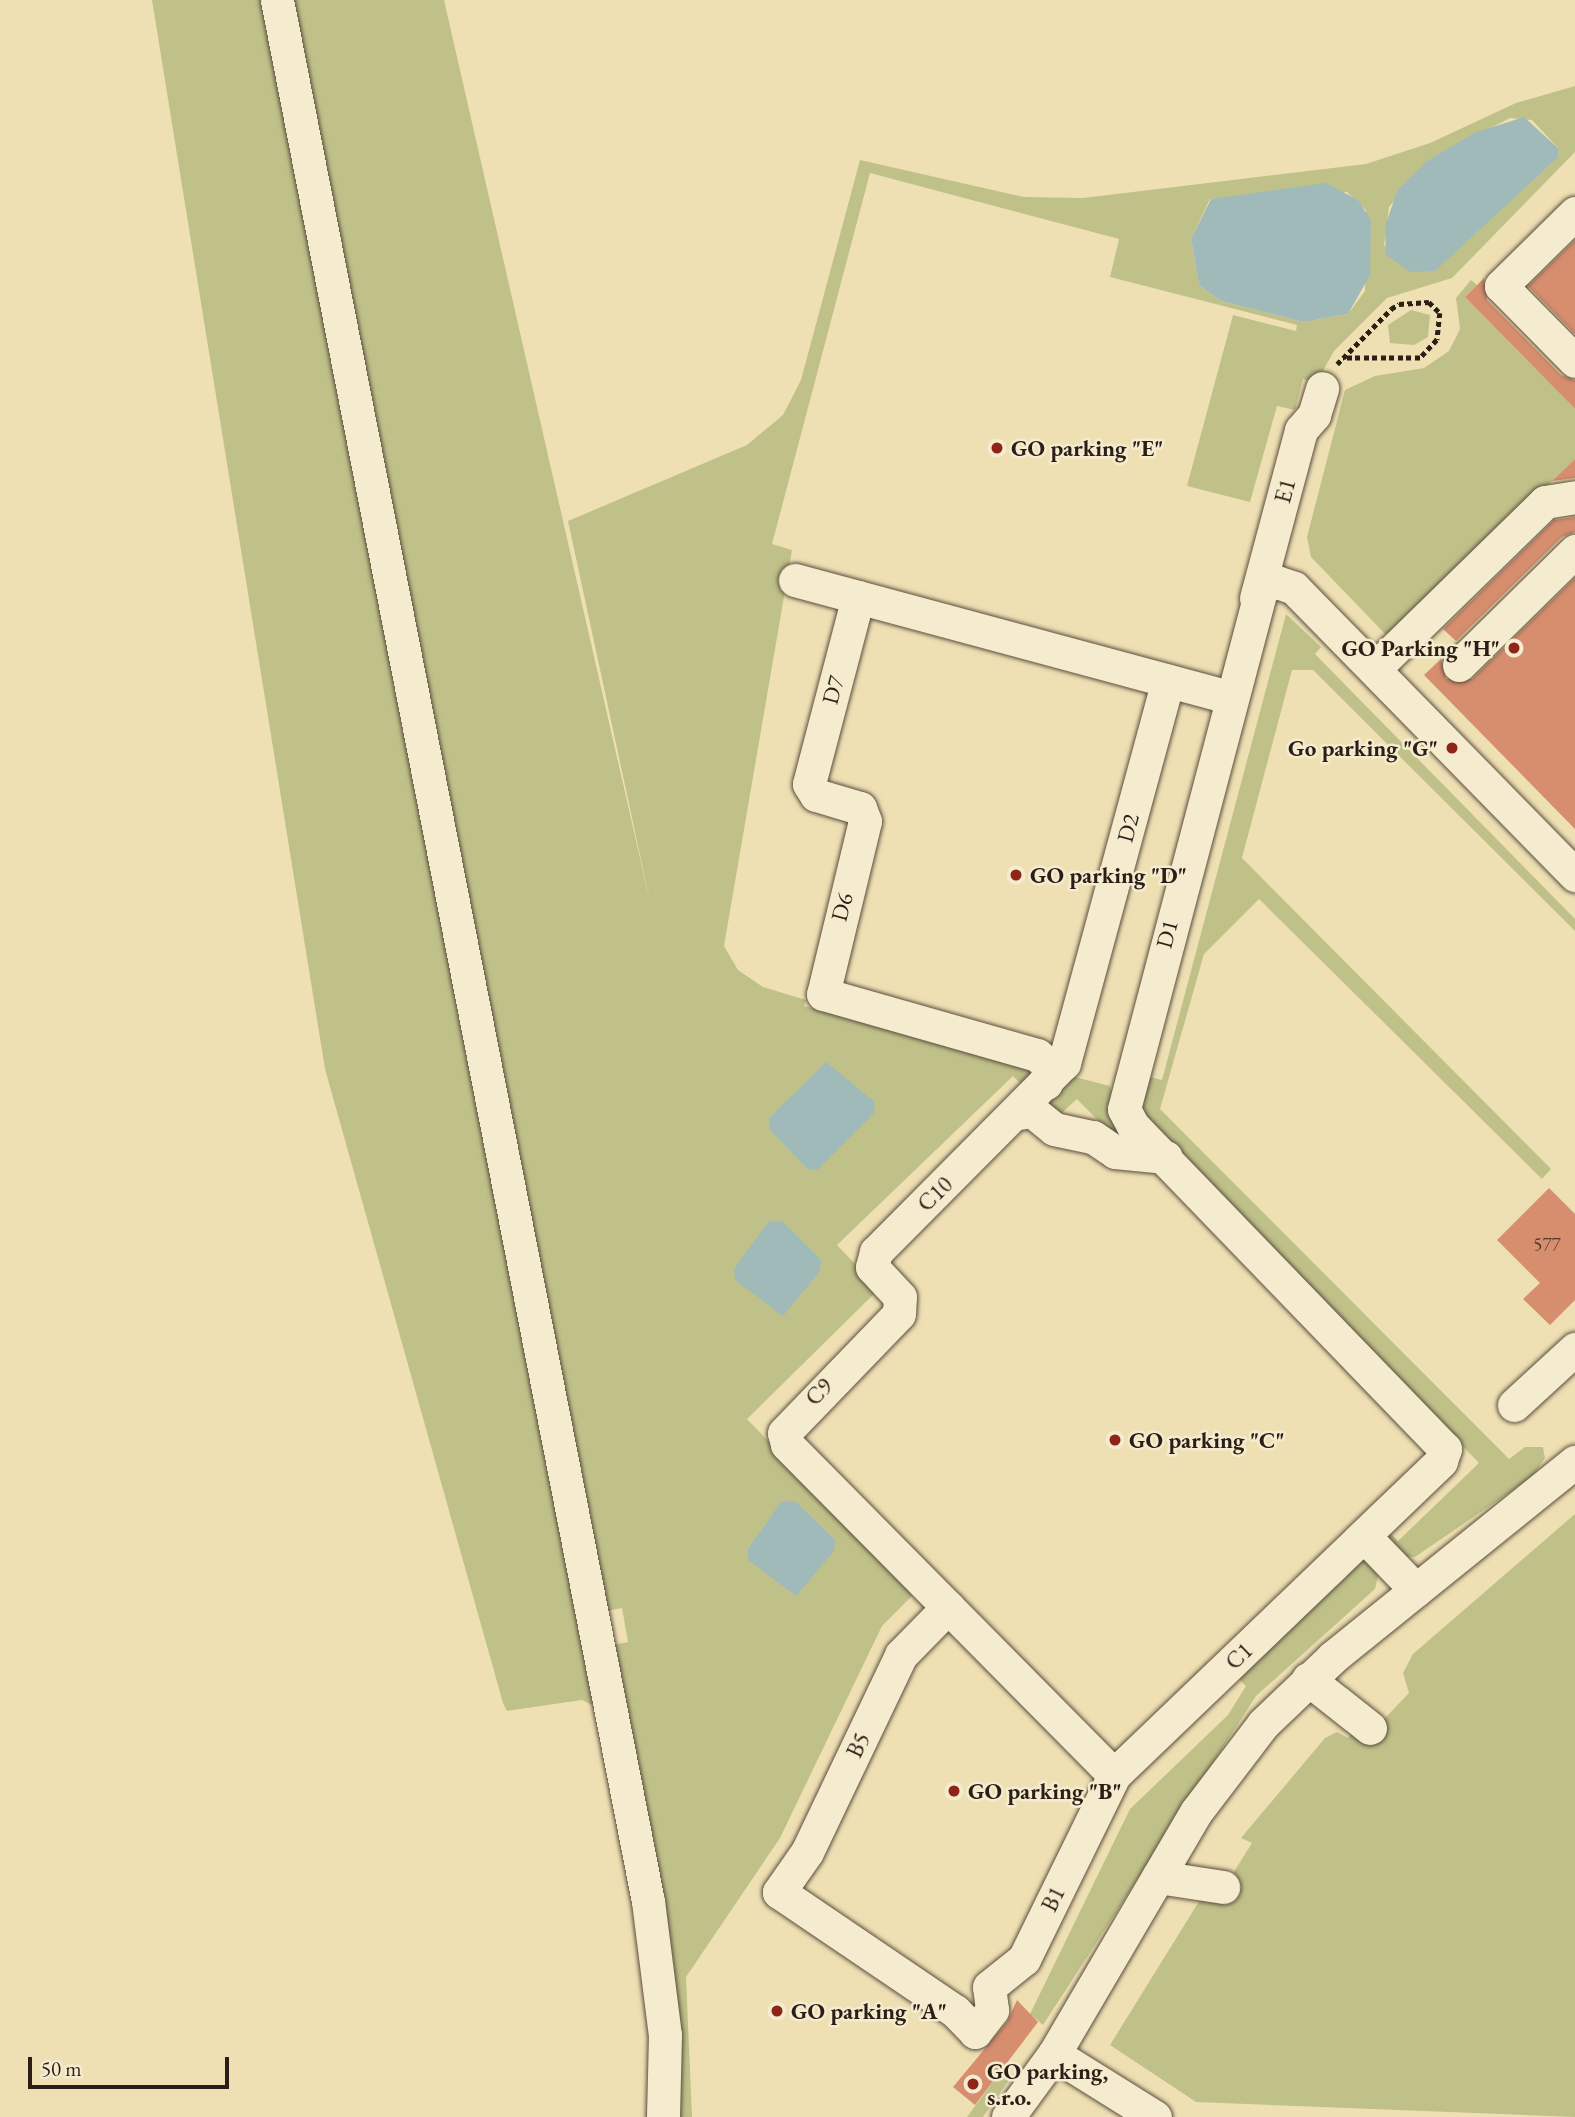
<!DOCTYPE html>
<style>
body{margin:0}
#map{position:relative;width:1575px;height:2117px;overflow:hidden;background:#efe0b4;font-family:"EB Garamond",serif}
div>[style]{position:absolute}
.green>*{inset:0;background:#bfc189}
.water>*{inset:0;background:#a0bab9}
.building>*{inset:0;background:#d68e6f}
.path>*{height:4.5px;margin-top:-2.25px;transform-origin:0;background:repeating-linear-gradient(90deg,#2a1e16 0 5px,transparent 0 8.5px)}
.roads{filter:drop-shadow(0 0 2px #5b4e3e) drop-shadow(0 0 2px #5b4e3e)}
.minor>*{height:33px;margin:-16.5px;padding:0 16.5px;transform-origin:16.5px;border-radius:16.5px;background:#f5ebce}
.dots>*{width:19px;height:19px;translate:-50% -50%;box-sizing:border-box;border:4px solid #f5ebce;border-radius:50%}
span{translate:-50% -50%;white-space:nowrap;text-align:center;line-height:1.15;-webkit-text-stroke:5px #f5ebce;paint-order:stroke}
.number-label{font-size:19px;color:#553a2c}
.number-label span{-webkit-text-stroke-width:0}
.poi-label{font-size:23px;color:#2a1e16;font-weight:700}
.left{translate:0 -50%;text-align:left}
.right{translate:-100% -50%;text-align:right}
.street-label{font-size:23px;color:#2a1e16}
.scale{position:absolute;left:28px;top:2057px;width:201px;height:32px;box-sizing:border-box;border:4px solid #2a1e16;border-top:0;padding-left:9px;font-size:21px;line-height:24px;white-space:nowrap;color:#2a1e16;-webkit-text-stroke:5px #f5ebce;paint-order:stroke}
</style>
<div id="map">
<div class="green">
<i style="clip-path:polygon(152px 0,271px 0,644px 1913px,659px 2025px,657px 2117px,649px 2117px,651px 2016px,638px 1919px,594px 1706px,582px 1700px,507px 1711px,503px 1703px,325px 1069px)"></i>
<i style="clip-path:polygon(evenodd,284px 0,444px 0,651px 906px,568px 521px,747px 445px,783px 415px,801px 380px,860px 160px,1024px 197px,1083px 198px,1366px 164px,1430px 143px,1516px 103px,1575px 86px,1575px 152px,1452px 278px,1387px 298px,1334px 351px,1316px 383px,1303px 379px,1295px 410px,1277px 406px,1250px 502px,1187px 486px,1233px 315px,1296px 331px,1297px 325px,1110px 277px,1119px 239px,870px 173px,772px 544px,792px 550px,724px 946px,738px 970px,763px 987px,806px 1000px,804px 1006px,1035px 1067px,1025px 1088px,1013px 1076px,837px 1245px,879px 1289px,747px 1419px,915px 1593px,882px 1626px,780px 1838px,686px 1977px,692px 2117px,669px 2117px,603px 1647px,628px 1642px,622px 1608px,596px 1613px,284px 0,1510px 118px,1532px 120px,1559px 149px,1558px 157px,1384px 246px,1389px 207px,1427px 161px,1510px 118px,284px 0,1347px 192px,1366px 210px,1365px 291px,1348px 314px,1304px 322px,1221px 301px,1199px 285px,1191px 239px,1210px 199px,1347px 192px)"></i>
<i style="clip-path:polygon(1471px 280px,1477px 285px,1465px 297px,1575px 409px,1575px 459px,1389px 638px,1311px 557px,1307px 537px,1345px 390px,1375px 376px,1424px 368px,1449px 351px,1460px 329px,1456px 298px)"></i>
<i style="clip-path:polygon(1411px 310px,1430px 315px,1428px 337px,1414px 345px,1390px 343px,1388px 325px)"></i>
<i style="clip-path:polygon(1286px 614px,1321px 647px,1315px 654px,1575px 919px,1575px 931px,1313px 670px,1292px 670px,1242px 858px,1551px 1169px,1542px 1179px,1259px 899px,1204px 954px,1160px 1109px,1509px 1459px,1525px 1447px,1543px 1447px,1545px 1458px,1532px 1477px,1415px 1557px,1406px 1557px,1384px 1535px,1388px 1531px,1398px 1541px,1479px 1463px,1143px 1117px,1137px 1091px,1142px 1075px,1162px 1080px)"></i>
<i style="clip-path:polygon(1071px 1076px,1110px 1086px,1121px 1136px,1116px 1139px,1077px 1099px,1055px 1119px,1043px 1106px)"></i>
<i style="clip-path:polygon(1575px 1514px,1575px 2117px,1196px 2102px,1110px 2045px,1203px 1895px,1217px 1899px,1252px 1843px,1241px 1838px,1325px 1738px,1337px 1732px,1348px 1738px,1354px 1730px,1365px 1739px,1409px 1693px,1403px 1673px,1413px 1654px)"></i>
<i style="clip-path:polygon(1363px 1556px,1379px 1572px,1375px 1589px,1256px 1696px,1043px 2025px,1030px 2014px,1130px 1809px,1228px 1715px,1246px 1686px,1236px 1676px)"></i>
<i style="clip-path:polygon(1001px 2071px,1009px 2080px,983px 2117px,967px 2117px)"></i>
</div>
<div class="water">
<i style="clip-path:polygon(1524px 117px,1559px 149px,1558px 157px,1435px 271px,1411px 272px,1386px 255px,1385px 226px,1398px 189px,1427px 161px,1474px 133px)"></i>
<i style="clip-path:polygon(1326px 183px,1358px 200px,1371px 220px,1370px 275px,1348px 314px,1304px 322px,1221px 301px,1199px 285px,1191px 239px,1211px 199px)"></i>
<i style="clip-path:polygon(826px 1062px,875px 1102px,874px 1113px,817px 1170px,808px 1169px,770px 1130px,769px 1118px)"></i>
<i style="clip-path:polygon(782px 1221px,821px 1260px,820px 1271px,783px 1316px,735px 1280px,734px 1269px,768px 1222px)"></i>
<i style="clip-path:polygon(795px 1501px,835px 1540px,834px 1551px,796px 1596px,748px 1560px,748px 1549px,781px 1502px)"></i>
</div>
<div class="building">
<i style="clip-path:polygon(1575px 240px,1575px 334px,1528px 286px)"></i>
<i style="clip-path:polygon(1484px 278px,1487px 300px,1561px 375px,1575px 380px,1575px 409px,1465px 297px)"></i>
<i style="clip-path:polygon(1575px 459px,1575px 478px,1552px 481px)"></i>
<i style="clip-path:polygon(1575px 517px,1575px 532px,1562px 537px,1456px 641px,1443px 629px,1554px 520px)"></i>
<i style="clip-path:polygon(1575px 578px,1575px 829px,1424px 675px,1441px 659px,1446px 679px,1472px 679px)"></i>
<i style="clip-path:polygon(1549px 1188px,1575px 1214px,1575px 1300px,1550px 1325px,1523px 1299px,1540px 1283px,1497px 1240px)"></i>
<i style="clip-path:polygon(1017px 2000px,1038px 2022px,975px 2105px,953px 2087px,1007px 2022px)"></i>
</div>
<div class="path">
<i style="left:1337px;top:364px;width:8px;rotate:-45deg"></i>
<i style="left:1343px;top:358px;width:69px;rotate:-45.6deg"></i>
<i style="left:1391px;top:309px;width:9px;rotate:-32deg"></i>
<i style="left:1399px;top:304px;width:30px;rotate:-4deg"></i>
<i style="left:1429px;top:302px;width:16px;rotate:45deg"></i>
<i style="left:1440px;top:313px;width:27px;rotate:96deg"></i>
<i style="left:1437px;top:340px;width:25px;rotate:133deg"></i>
<i style="left:1420px;top:358px;width:77px;rotate:180deg"></i>
</div>
<div class="roads">
<div class="minor">
<i style="left:277px;top:0;width:1937px;rotate:78.96deg"></i>
<i style="left:648px;top:1901px;width:135px;rotate:82.8deg"></i>
<i style="left:665px;top:2035px;width:82px;rotate:91.4deg"></i>
<i style="left:1575px;top:213px;width:104px;rotate:135.4deg"></i>
<i style="left:1501px;top:286px;width:105px;rotate:45.4deg"></i>
<i style="left:795px;top:580px;width:450px;rotate:15.1deg"></i>
<i style="left:858px;top:597px;width:193px;rotate:104.7deg"></i>
<i style="left:809px;top:784px;width:13px;rotate:58deg"></i>
<i style="left:816px;top:795px;width:46px;rotate:16.5deg"></i>
<i style="left:860px;top:808px;width:14px;rotate:69deg"></i>
<i style="left:865px;top:821px;width:178px;rotate:103.6deg"></i>
<i style="left:823px;top:994px;width:223px;rotate:15.9deg"></i>
<i style="left:1037px;top:1055px;width:16px;rotate:40deg"></i>
<i style="left:1049px;top:1065px;width:18px;rotate:99deg"></i>
<i style="left:1256px;top:598px;width:174px;rotate:-75deg"></i>
<i style="left:1301px;top:430px;width:20px;rotate:-49deg"></i>
<i style="left:1314px;top:415px;width:28px;rotate:-73deg"></i>
<i style="left:1459px;top:665px;width:163px;rotate:-44.5deg"></i>
<i style="left:1374px;top:669px;width:239px;rotate:-44.3deg"></i>
<i style="left:1545px;top:502px;width:30px;rotate:-9deg"></i>
<i style="left:1019px;top:1113px;width:13px;rotate:-9deg"></i>
<i style="left:1032px;top:1111px;width:28px;rotate:39deg"></i>
<i style="left:1054px;top:1129px;width:40px;rotate:12deg"></i>
<i style="left:1093px;top:1137px;width:27px;rotate:34deg"></i>
<i style="left:1115px;top:1152px;width:51px;rotate:5.6deg"></i>
<i style="left:1514px;top:1405px;width:83px;rotate:-42.6deg"></i>
<i style="left:1364px;top:1536px;width:75px;rotate:46.1deg"></i>
<i style="left:948px;top:1607px;width:67px;rotate:134.4deg"></i>
<i style="left:901px;top:1655px;width:218px;rotate:115.5deg"></i>
<i style="left:807px;top:1852px;width:49px;rotate:125deg"></i>
<i style="left:779px;top:1892px;width:212px;rotate:34.1deg"></i>
<i style="left:955px;top:2011px;width:29px;rotate:46deg"></i>
<i style="left:975px;top:2032px;width:28px;rotate:-52deg"></i>
<i style="left:992px;top:2010px;width:23px;rotate:-97deg"></i>
<i style="left:989px;top:1987px;width:45px;rotate:-38.7deg"></i>
<i style="left:1024px;top:1959px;width:205px;rotate:-63.9deg"></i>
<i style="left:1114px;top:1775px;width:453px;rotate:-43.8deg"></i>
<i style="left:1441px;top:1461px;width:13px;rotate:-72deg"></i>
<i style="left:1445px;top:1449px;width:449px;rotate:-134deg"></i>
<i style="left:1133px;top:1126px;width:19px;rotate:-118deg"></i>
<i style="left:1124px;top:1109px;width:537px;rotate:-75.21deg"></i>
<i style="left:1261px;top:590px;width:16px;rotate:-35deg"></i>
<i style="left:1274px;top:581px;width:21px;rotate:19deg"></i>
<i style="left:1294px;top:588px;width:402px;rotate:45.6deg"></i>
<i style="left:1308px;top:1679px;width:79px;rotate:38.3deg"></i>
<i style="left:1114px;top:1775px;width:465px;rotate:-134.7deg"></i>
<i style="left:787px;top:1444px;width:11px;rotate:-105deg"></i>
<i style="left:784px;top:1433px;width:165px;rotate:-46deg"></i>
<i style="left:899px;top:1314px;width:17px;rotate:-87deg"></i>
<i style="left:900px;top:1297px;width:41px;rotate:-133deg"></i>
<i style="left:872px;top:1267px;width:16px;rotate:-75deg"></i>
<i style="left:876px;top:1252px;width:267px;rotate:-45.2deg"></i>
<i style="left:1064px;top:1063px;width:396px;rotate:-74.8deg"></i>
<i style="left:1158px;top:1877px;width:66px;rotate:8.7deg"></i>
<i style="left:1054px;top:2054px;width:119px;rotate:32deg"></i>
<i style="left:1008px;top:2117px;width:78px;rotate:-53.9deg"></i>
<i style="left:1054px;top:2054px;width:281px;rotate:-59.6deg"></i>
<i style="left:1196px;top:1812px;width:111px;rotate:-52.7deg"></i>
<i style="left:1263px;top:1724px;width:97px;rotate:-43.7deg"></i>
<i style="left:1333px;top:1657px;width:311px;rotate:-38.9deg"></i>
</div>
</div>
<div class="dots">
<i style="left:997px;top:448px;background:#8f2418"></i>
<i style="left:1514px;top:648px;background:#8f2418"></i>
<i style="left:1452px;top:748px;background:#8f2418"></i>
<i style="left:1016px;top:875px;background:#8f2418"></i>
<i style="left:1115px;top:1440px;background:#8f2418"></i>
<i style="left:954px;top:1791px;background:#8f2418"></i>
<i style="left:777px;top:2011px;background:#8f2418"></i>
<i style="left:973px;top:2084px;background:#8f2418"></i>
</div>
<div class="number-label">
<span style="left:1547px;top:1245px">577</span>
</div>
<div class="poi-label">
<span class="left" style="left:1011px;top:448px">GO parking "E"</span>
<span class="right" style="left:1500px;top:648px">GO Parking "H"</span>
<span class="right" style="left:1438px;top:748px">Go parking "G"</span>
<span class="left" style="left:1030px;top:875px">GO parking "D"</span>
<span class="left" style="left:1129px;top:1440px">GO parking "C"</span>
<span class="left" style="left:968px;top:1791px">GO parking "B"</span>
<span class="left" style="left:791px;top:2011px">GO parking "A"</span>
<span class="left" style="left:987px;top:2084px">GO parking,<br>s.r.o.</span>
</div>
<div class="street-label">
<span style="left:1285px;top:491px;rotate:-75deg">E1</span>
<span style="left:833px;top:690px;rotate:-75deg">D7</span>
<span style="left:1128px;top:828px;rotate:-75deg">D2</span>
<span style="left:842px;top:907px;rotate:-75deg">D6</span>
<span style="left:1167px;top:934px;rotate:-75deg">D1</span>
<span style="left:935px;top:1194px;rotate:-44deg">C10</span>
<span style="left:819px;top:1392px;rotate:-44deg">C9</span>
<span style="left:1239px;top:1656px;rotate:-44deg">C1</span>
<span style="left:858px;top:1745px;rotate:-65deg">B5</span>
<span style="left:1053px;top:1899px;rotate:-64deg">B1</span>
</div>
<div class="scale">50 m</div>
</div>
